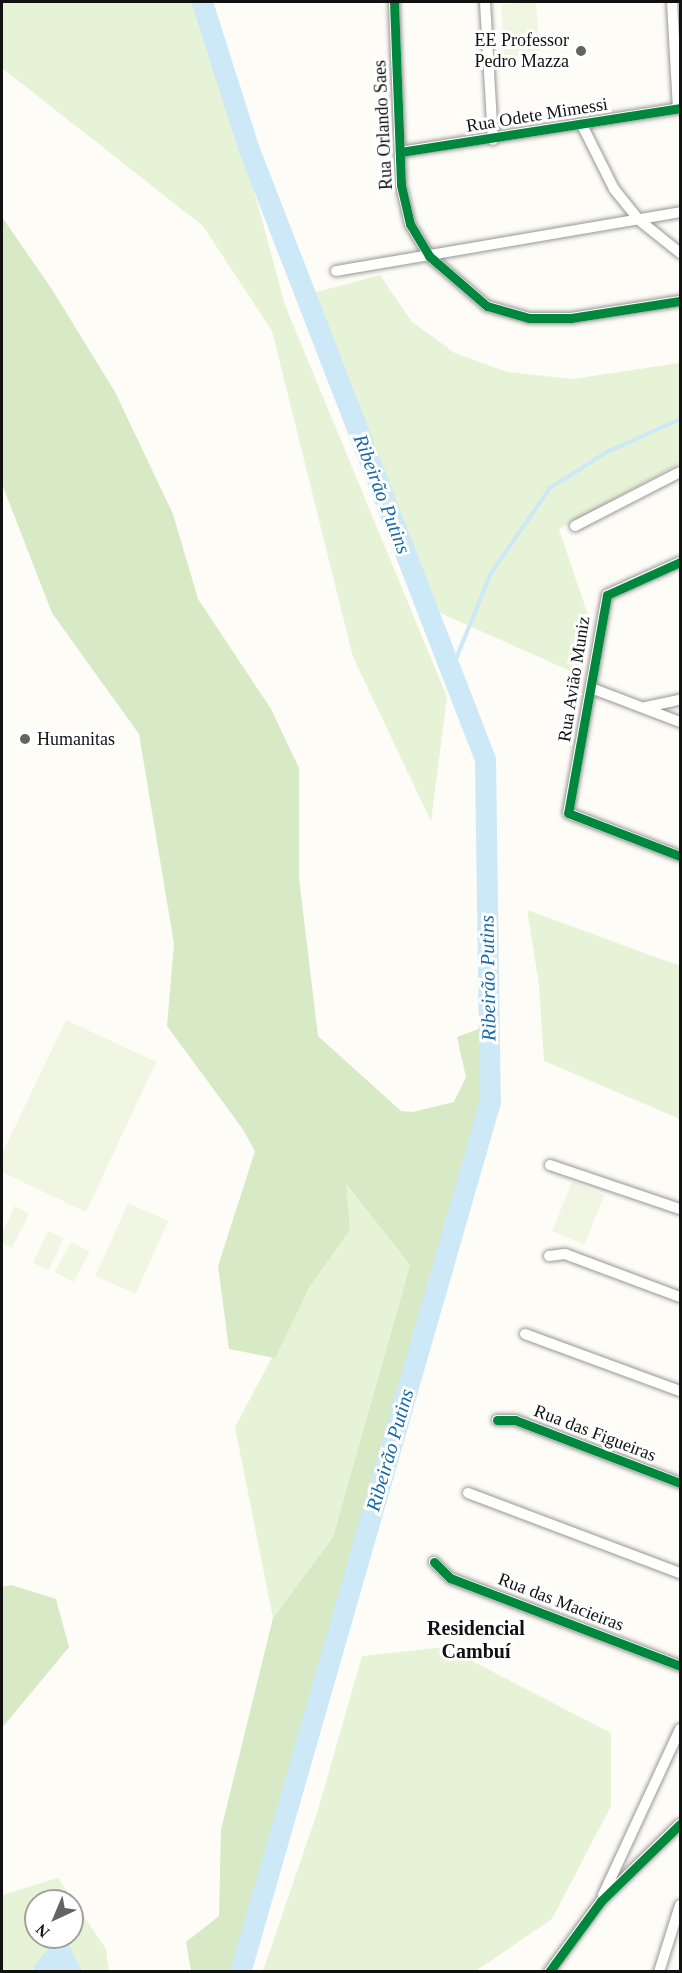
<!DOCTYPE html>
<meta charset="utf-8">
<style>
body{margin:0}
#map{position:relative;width:682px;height:1973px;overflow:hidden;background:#fdfcf7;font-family:Georgia,serif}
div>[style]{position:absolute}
.green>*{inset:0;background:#e7f3d7}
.forest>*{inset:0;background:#d8eac5}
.pitch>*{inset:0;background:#f0f6e1;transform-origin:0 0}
.water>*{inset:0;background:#cde8f7}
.stream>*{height:4px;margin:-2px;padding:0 2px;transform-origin:2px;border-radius:2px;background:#cde8f7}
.river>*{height:21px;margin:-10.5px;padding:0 10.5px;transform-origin:10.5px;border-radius:10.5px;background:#cde8f7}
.roads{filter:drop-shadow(0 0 2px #979795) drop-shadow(0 0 2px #979795)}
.minor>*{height:10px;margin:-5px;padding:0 5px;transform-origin:5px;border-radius:5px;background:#fffffe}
.cycleway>*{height:9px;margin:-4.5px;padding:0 4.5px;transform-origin:4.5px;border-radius:4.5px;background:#00873e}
.dots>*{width:16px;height:16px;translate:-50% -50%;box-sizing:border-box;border:3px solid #fff;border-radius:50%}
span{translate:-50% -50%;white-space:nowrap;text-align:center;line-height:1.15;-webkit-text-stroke:6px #fff;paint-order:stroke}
.poi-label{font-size:18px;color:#111}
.right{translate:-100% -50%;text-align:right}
.left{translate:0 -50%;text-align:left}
.street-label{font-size:18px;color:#111}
.water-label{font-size:20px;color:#1768a6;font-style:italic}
.neighbourhood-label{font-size:20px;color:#111;font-weight:700}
.frame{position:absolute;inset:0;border:3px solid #111;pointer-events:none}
.north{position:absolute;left:24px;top:1889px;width:60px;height:60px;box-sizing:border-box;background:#fff;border:2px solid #a0a0a0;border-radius:50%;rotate:224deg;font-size:16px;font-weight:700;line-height:24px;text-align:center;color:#111}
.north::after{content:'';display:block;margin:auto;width:21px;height:27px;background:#646362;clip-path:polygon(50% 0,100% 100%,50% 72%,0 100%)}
</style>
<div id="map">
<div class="green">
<i style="clip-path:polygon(2px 2px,203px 2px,285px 305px,447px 697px,431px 821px,353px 657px,272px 331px,203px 226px,2px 68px)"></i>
<i style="clip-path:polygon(380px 275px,412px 322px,455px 353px,507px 372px,572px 379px,680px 363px,680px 463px,559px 529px,588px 615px,577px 674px,438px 612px,313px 293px)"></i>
<i style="clip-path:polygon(527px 910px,680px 966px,680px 1119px,544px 1061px,539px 985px)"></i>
<i style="clip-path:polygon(345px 1183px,410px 1265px,333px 1537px,273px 1618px,235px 1427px,309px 1288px,350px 1230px)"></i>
<i style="clip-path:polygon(445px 1647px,611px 1733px,611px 1806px,552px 1919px,476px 1971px,263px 1971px,318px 1810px,362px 1656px)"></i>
<i style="clip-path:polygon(evenodd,58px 1878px,106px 1949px,109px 1971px,2px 1972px,2px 1895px,58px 1878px,36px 1901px,72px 1901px,72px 1937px,36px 1937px,36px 1901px)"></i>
</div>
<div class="forest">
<i style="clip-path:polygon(2px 217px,53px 291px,115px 392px,173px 514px,198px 599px,271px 709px,299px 768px,299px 878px,318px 1036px,401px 1111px,413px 1112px,454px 1102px,466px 1077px,457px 1037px,489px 1025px,490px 1101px,240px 1971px,191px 1971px,186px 1942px,219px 1916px,221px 1830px,273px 1618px,333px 1537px,410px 1265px,346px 1184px,350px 1230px,309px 1288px,275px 1358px,229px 1349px,218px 1266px,255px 1151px,242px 1128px,167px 1026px,174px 944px,139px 734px,52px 613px,2px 484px)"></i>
<i style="clip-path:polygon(11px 1585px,56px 1599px,69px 1647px,2px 1728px,2px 1587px)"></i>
</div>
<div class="pitch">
<i style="left:536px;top:2px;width:53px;height:35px;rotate:86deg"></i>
<i style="clip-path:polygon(66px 1020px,156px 1062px,86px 1212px,2px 1172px,2px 1154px)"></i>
<i style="left:572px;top:1182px;width:35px;height:53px;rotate:22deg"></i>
<i style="left:128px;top:1203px;width:44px;height:80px;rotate:24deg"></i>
<i style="clip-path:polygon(15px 1206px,29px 1214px,12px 1248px,2px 1243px,2px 1233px)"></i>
<i style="left:48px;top:1231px;width:17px;height:35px;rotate:25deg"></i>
<i style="left:71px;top:1242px;width:21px;height:34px;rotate:28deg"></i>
</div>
<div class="water">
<i style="clip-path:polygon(58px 1937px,65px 1937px,82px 1971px,34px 1971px,34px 1966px)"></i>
</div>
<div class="stream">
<i style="left:451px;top:671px;width:106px;rotate:-67.8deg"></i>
<i style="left:491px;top:573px;width:103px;rotate:-55.2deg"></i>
<i style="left:550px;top:488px;width:67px;rotate:-32.3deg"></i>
<i style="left:607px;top:452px;width:80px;rotate:-24.3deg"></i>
</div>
<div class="river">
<i style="left:202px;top:2px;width:152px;rotate:72.4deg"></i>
<i style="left:248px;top:147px;width:656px;rotate:68.83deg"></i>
<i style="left:485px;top:759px;width:342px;rotate:89.2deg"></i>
<i style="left:490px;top:1101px;width:906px;rotate:106.01deg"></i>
</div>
<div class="roads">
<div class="minor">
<i style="left:394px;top:2px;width:183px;rotate:87.8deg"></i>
<i style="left:401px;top:185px;width:40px;rotate:77deg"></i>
<i style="left:410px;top:224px;width:37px;rotate:59deg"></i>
<i style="left:429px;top:256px;width:77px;rotate:40.8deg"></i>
<i style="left:487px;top:306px;width:44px;rotate:15.9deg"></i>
<i style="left:529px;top:318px;width:42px"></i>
<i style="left:571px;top:318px;width:110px;rotate:-8.9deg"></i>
<i style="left:485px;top:2px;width:138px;rotate:86.7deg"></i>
<i style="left:672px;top:2px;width:106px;rotate:86.8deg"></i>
<i style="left:582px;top:125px;width:72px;rotate:63.4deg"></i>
<i style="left:614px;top:189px;width:40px;rotate:51deg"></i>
<i style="left:639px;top:220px;width:53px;rotate:38.8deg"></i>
<i style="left:400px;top:152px;width:283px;rotate:-8.9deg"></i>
<i style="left:336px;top:271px;width:349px;rotate:-9.7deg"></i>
<i style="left:575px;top:526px;width:118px;rotate:-27.2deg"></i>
<i style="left:680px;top:562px;width:80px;rotate:155.7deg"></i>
<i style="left:607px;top:595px;width:221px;rotate:100.1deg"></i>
<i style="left:568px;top:813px;width:120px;rotate:21deg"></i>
<i style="left:591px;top:688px;width:95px;rotate:20.9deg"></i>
<i style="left:646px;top:707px;width:35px;rotate:-12deg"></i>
<i style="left:550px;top:1165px;width:137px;rotate:18.7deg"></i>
<i style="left:549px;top:1256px;width:16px;rotate:-7deg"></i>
<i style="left:565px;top:1254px;width:123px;rotate:20.5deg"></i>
<i style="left:525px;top:1334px;width:165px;rotate:20.2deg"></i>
<i style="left:497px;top:1420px;width:18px"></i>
<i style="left:515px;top:1420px;width:177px;rotate:20.9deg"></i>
<i style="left:468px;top:1493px;width:227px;rotate:20.7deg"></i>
<i style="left:434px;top:1562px;width:23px;rotate:45deg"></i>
<i style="left:450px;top:1578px;width:246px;rotate:20.9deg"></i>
<i style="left:603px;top:1895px;width:183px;rotate:-65.1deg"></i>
<i style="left:549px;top:1972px;width:88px;rotate:-53.8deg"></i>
<i style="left:601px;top:1901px;width:110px;rotate:-44.3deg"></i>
<i style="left:659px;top:1972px;width:70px;rotate:-72.6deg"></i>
</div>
</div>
<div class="cycleway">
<i style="left:394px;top:2px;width:183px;rotate:87.8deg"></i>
<i style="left:401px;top:185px;width:40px;rotate:77deg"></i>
<i style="left:410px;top:224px;width:37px;rotate:59deg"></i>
<i style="left:429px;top:256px;width:77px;rotate:40.8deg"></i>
<i style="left:487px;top:306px;width:44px;rotate:15.9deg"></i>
<i style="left:529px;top:318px;width:42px"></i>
<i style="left:571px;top:318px;width:110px;rotate:-8.9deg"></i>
<i style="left:400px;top:152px;width:283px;rotate:-8.9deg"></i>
<i style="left:680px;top:562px;width:80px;rotate:155.7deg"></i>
<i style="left:607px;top:595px;width:221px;rotate:100.1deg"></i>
<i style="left:568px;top:813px;width:120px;rotate:21deg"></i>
<i style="left:497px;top:1420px;width:18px"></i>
<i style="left:515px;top:1420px;width:177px;rotate:20.9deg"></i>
<i style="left:434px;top:1562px;width:23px;rotate:45deg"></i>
<i style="left:450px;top:1578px;width:246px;rotate:20.9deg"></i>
<i style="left:549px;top:1972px;width:88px;rotate:-53.8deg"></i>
<i style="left:601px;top:1901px;width:110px;rotate:-44.3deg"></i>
</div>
<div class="dots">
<i style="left:581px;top:51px;background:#646362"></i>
<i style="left:25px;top:739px;background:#646362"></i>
</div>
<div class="poi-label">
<span class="right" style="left:569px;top:51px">EE Professor<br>Pedro Mazza</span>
<span class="left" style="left:37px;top:739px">Humanitas</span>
</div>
<div class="street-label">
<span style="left:537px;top:115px;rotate:-9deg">Rua Odete Mimessi</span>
<span style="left:383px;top:125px;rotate:-93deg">Rua Orlando Saes</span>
<span style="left:574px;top:679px;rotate:-81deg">Rua Avião Muniz</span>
<span style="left:595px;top:1433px;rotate:21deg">Rua das Figueiras</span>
<span style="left:561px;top:1602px;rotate:21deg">Rua das Macieiras</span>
</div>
<div class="water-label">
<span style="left:382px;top:494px;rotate:69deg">Ribeirão Putins</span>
<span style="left:488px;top:978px;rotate:-91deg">Ribeirão Putins</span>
<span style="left:390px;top:1450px;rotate:-74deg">Ribeirão Putins</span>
</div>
<div class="neighbourhood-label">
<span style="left:476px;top:1640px">Residencial<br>Cambuí</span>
</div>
<div class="frame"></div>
<div class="north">N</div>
</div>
